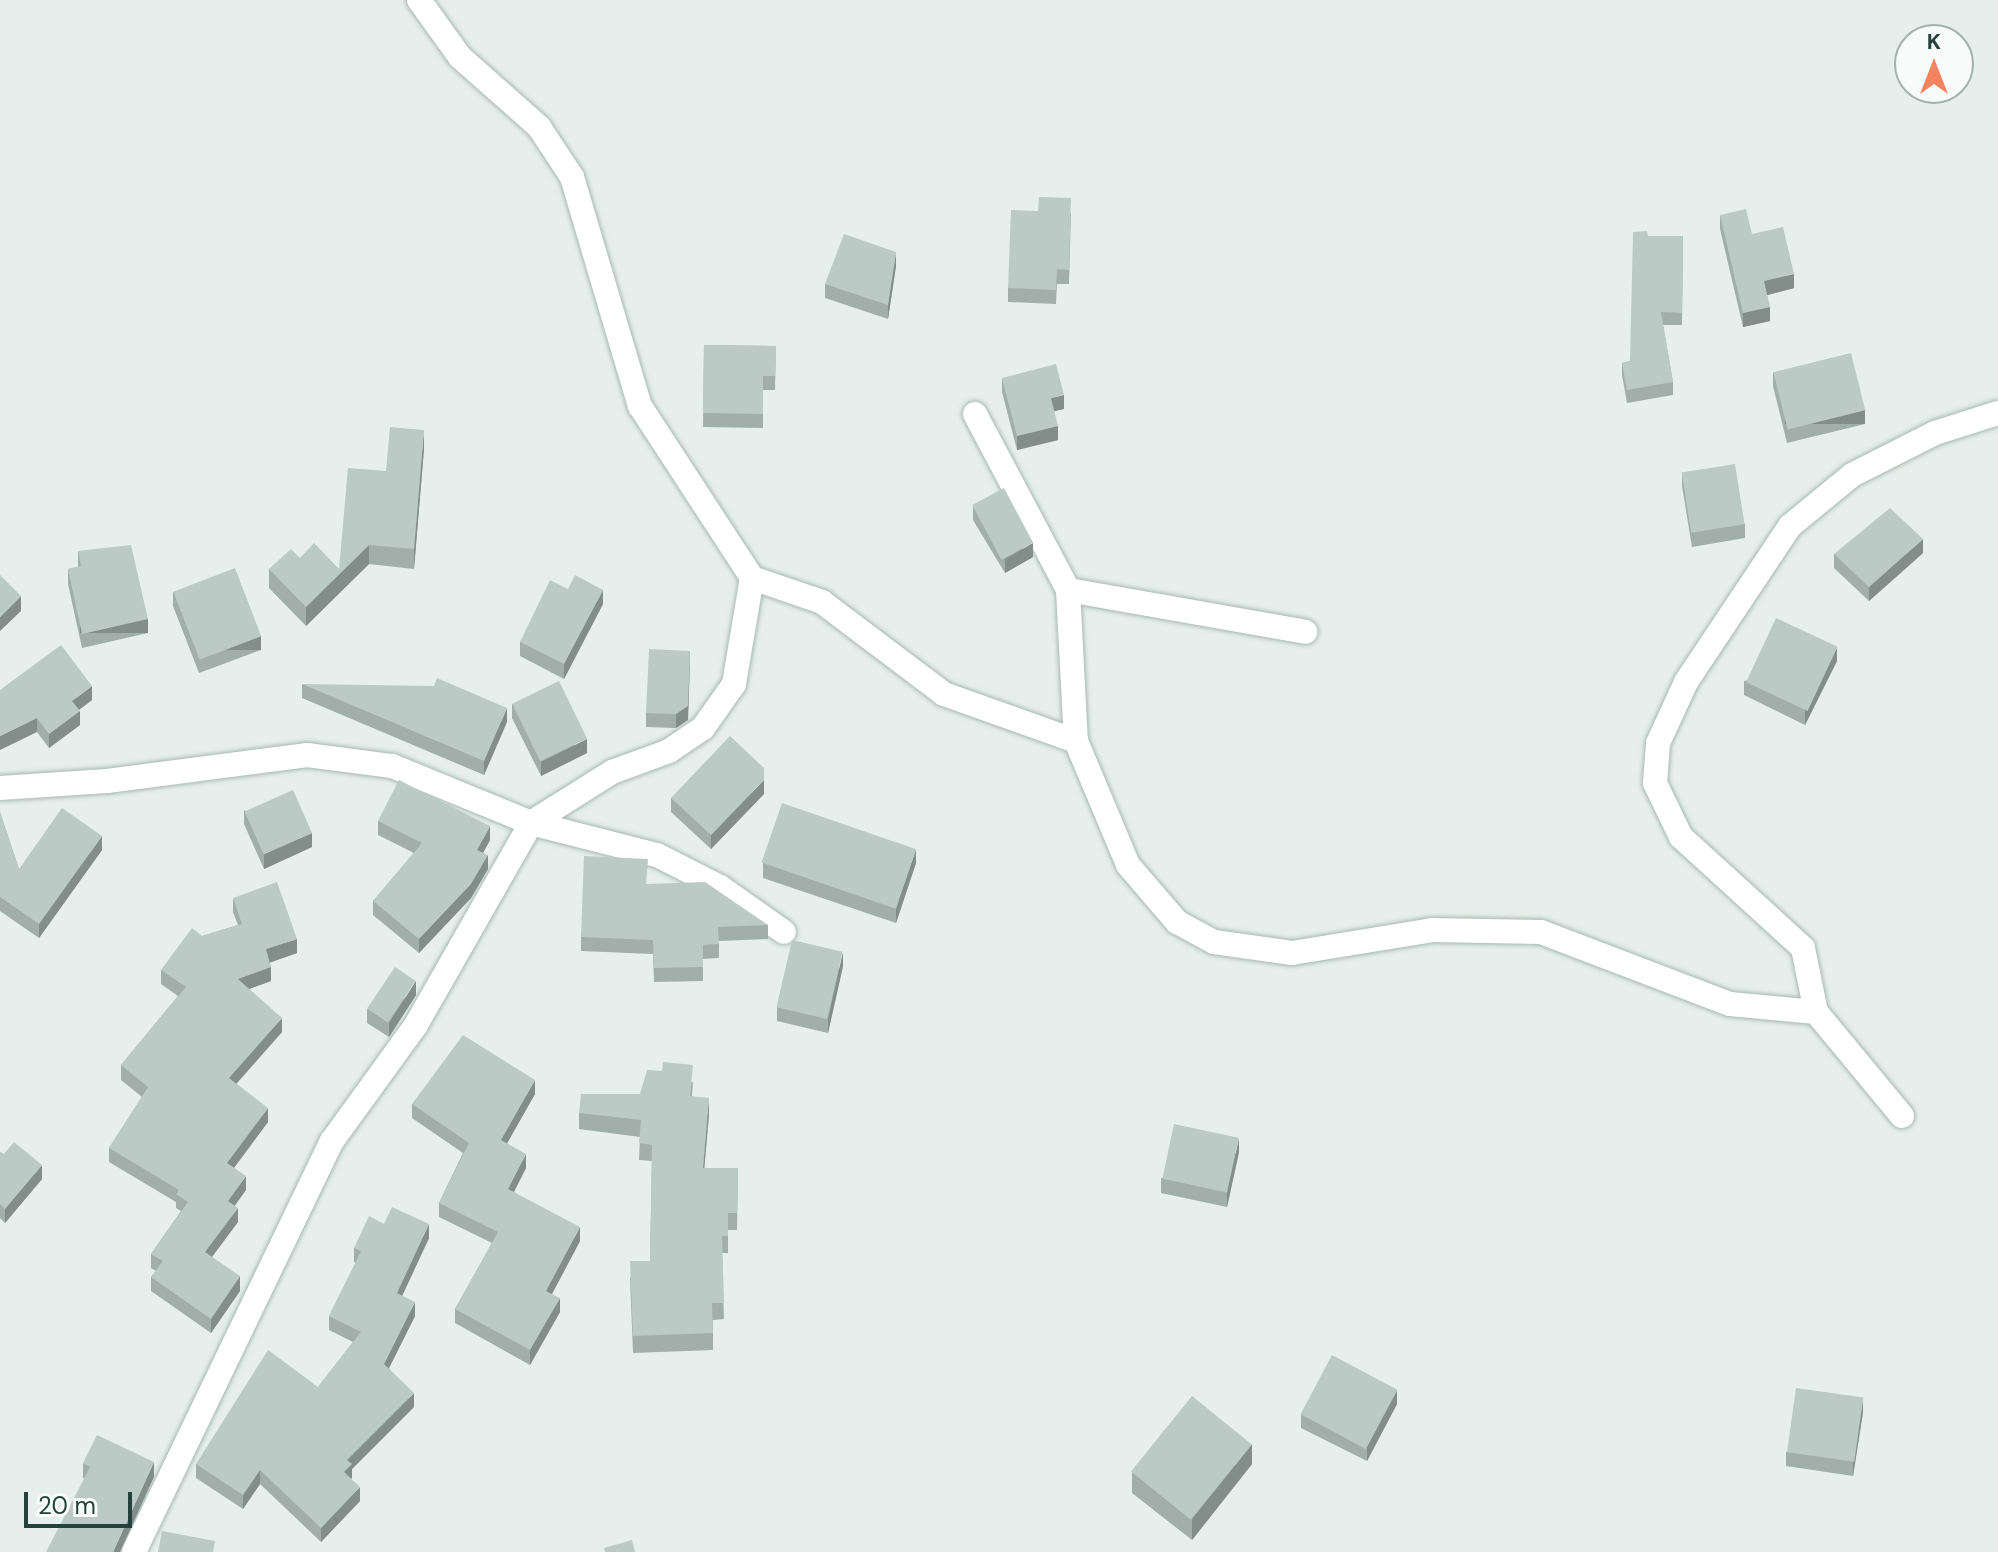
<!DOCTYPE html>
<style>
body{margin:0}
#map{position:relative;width:1998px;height:1552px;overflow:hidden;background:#e6efeb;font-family:"DM Sans",sans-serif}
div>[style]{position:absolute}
.roads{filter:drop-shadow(0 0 2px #a8b8b2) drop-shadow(0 0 2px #a8b8b2)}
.minor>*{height:24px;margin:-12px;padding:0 12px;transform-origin:12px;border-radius:12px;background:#fff}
.wall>*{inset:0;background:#a1aea9}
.shaded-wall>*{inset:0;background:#838d89;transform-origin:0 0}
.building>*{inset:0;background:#bbcac4;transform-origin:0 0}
span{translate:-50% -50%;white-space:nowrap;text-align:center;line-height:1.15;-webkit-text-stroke:6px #f7fbf9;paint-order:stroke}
.north{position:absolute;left:1894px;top:24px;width:80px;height:80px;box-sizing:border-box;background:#f7fbf9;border:2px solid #a3b1ad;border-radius:50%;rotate:0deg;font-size:22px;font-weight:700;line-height:32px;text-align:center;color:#24423a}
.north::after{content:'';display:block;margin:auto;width:28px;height:36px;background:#f4845f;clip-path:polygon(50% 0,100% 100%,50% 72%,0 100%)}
.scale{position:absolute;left:24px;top:1492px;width:108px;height:36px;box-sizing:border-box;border:4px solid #24423a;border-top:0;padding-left:10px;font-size:24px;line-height:28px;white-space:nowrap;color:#24423a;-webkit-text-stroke:6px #f7fbf9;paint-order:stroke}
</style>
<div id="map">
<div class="roads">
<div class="minor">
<i style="left:419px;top:0;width:70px;rotate:54.3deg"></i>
<i style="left:460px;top:57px;width:106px;rotate:41.5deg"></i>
<i style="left:539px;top:127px;width:60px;rotate:56.6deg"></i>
<i style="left:572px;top:177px;width:239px;rotate:73.5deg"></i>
<i style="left:640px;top:406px;width:205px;rotate:56.9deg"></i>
<i style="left:752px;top:578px;width:74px;rotate:18.9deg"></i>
<i style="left:822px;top:602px;width:153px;rotate:37deg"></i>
<i style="left:944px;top:694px;width:140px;rotate:19.6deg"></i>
<i style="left:975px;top:414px;width:199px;rotate:62.1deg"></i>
<i style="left:1068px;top:590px;width:241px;rotate:10deg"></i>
<i style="left:1068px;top:590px;width:151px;rotate:87deg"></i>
<i style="left:1076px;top:741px;width:134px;rotate:67.2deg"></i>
<i style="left:1128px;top:865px;width:75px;rotate:49.3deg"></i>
<i style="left:1177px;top:922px;width:42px;rotate:28.4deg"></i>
<i style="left:1214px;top:942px;width:79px;rotate:8deg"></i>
<i style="left:1292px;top:953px;width:142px;rotate:-9.3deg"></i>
<i style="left:1432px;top:930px;width:109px;rotate:1.1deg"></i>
<i style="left:1541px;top:932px;width:202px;rotate:20.9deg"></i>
<i style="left:1730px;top:1004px;width:86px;rotate:5.3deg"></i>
<i style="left:0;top:788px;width:107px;rotate:-3.7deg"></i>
<i style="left:107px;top:781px;width:202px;rotate:-7.4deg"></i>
<i style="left:307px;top:755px;width:86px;rotate:7.4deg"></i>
<i style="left:392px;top:766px;width:150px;rotate:22.3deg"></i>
<i style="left:531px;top:823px;width:130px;rotate:14.3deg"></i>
<i style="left:657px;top:855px;width:71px;rotate:26.9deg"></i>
<i style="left:720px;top:887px;width:78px;rotate:35.1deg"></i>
<i style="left:1902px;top:1116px;width:135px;rotate:-129.6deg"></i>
<i style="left:1816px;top:1012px;width:65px;rotate:-101.5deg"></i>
<i style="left:1803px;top:948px;width:165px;rotate:-137.7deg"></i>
<i style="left:1681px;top:837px;width:60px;rotate:-115.7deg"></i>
<i style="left:1655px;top:783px;width:40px;rotate:-85.7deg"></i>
<i style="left:1658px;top:743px;width:67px;rotate:-65.3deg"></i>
<i style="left:1686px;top:682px;width:187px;rotate:-56.3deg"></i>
<i style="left:1790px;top:526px;width:80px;rotate:-39.4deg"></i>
<i style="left:1852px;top:475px;width:93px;rotate:-26.8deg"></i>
<i style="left:1935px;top:433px;width:66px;rotate:-17.6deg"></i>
<i style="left:134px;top:1552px;width:456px;rotate:-64.3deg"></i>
<i style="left:332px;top:1141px;width:143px;rotate:-54.1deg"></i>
<i style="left:416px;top:1025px;width:232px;rotate:-60.3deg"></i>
<i style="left:531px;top:823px;width:96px;rotate:-32.2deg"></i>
<i style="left:612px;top:772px;width:61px;rotate:-20.2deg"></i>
<i style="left:669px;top:751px;width:41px;rotate:-34.1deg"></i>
<i style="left:703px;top:728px;width:54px;rotate:-54.8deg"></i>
<i style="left:734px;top:684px;width:108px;rotate:-80.4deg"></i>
</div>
</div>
<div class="wall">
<i style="clip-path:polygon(1071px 212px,1069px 284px,1057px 284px,1056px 304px,1008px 302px,1008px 288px)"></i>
<i style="clip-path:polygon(1720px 215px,1752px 234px,1794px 288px,1767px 295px,1770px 321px,1743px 327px,1720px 229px)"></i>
<i style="clip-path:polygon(1648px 236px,1683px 236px,1682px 325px,1663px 325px,1673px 382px,1673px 395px,1627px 403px,1622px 375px,1622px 363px,1630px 361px)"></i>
<i style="clip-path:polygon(896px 266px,888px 319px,825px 298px,825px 284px)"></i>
<i style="clip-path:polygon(704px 345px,776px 346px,775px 390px,763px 390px,763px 428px,703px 427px)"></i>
<i style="clip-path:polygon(1773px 372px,1865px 424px,1787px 443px,1773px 386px)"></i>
<i style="clip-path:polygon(1002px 378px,1064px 409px,1054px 411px,1058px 440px,1017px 450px,1002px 392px)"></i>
<i style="clip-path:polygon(424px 449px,414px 569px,369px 564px,306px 626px,269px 588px,269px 569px,300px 558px,339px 569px,386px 471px)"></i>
<i style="clip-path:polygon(1682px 472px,1745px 524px,1745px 538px,1692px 547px,1682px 486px)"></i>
<i style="clip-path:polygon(973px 506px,1033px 557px,1005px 573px,973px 520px)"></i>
<i style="clip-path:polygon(78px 551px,148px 633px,82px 648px,68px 584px,68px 569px,78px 567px)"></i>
<i style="clip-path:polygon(1923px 553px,1869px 601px,1834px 568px,1834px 554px)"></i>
<i style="clip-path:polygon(568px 589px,603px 604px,564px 679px,520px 656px,520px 642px)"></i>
<i style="clip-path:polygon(173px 592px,261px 650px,199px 673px,173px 606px)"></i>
<i style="clip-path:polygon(1837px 661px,1805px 725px,1744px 695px,1744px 681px)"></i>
<i style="clip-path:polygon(690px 665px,688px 720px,676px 728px,646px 727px,646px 713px)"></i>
<i style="clip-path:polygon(302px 684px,507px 722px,484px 775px,302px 698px)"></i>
<i style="clip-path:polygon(0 690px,92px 700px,79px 710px,80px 725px,49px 748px,37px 732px)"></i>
<i style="clip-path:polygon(512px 704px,587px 753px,541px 776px,512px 718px)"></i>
<i style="clip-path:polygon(764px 794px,711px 849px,671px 812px,671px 798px)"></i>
<i style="clip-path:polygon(244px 810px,312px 847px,264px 869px,244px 824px)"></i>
<i style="clip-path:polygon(0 812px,19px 869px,102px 850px,39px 938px,0 911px)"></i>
<i style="clip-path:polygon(378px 821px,490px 840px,483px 853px,488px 869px,471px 898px,419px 953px,373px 915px,373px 901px,414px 853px,378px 835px)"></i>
<i style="clip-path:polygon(763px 863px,916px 863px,896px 923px,763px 878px)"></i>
<i style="clip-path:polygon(647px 884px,768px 925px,768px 939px,719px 941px,719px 958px,703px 959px,703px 981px,654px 982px,653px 954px,581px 951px,581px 937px)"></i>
<i style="clip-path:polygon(233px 898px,297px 953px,270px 962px,271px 981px,249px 989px,282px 1032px,236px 1084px,268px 1122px,234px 1168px,246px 1190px,234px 1206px,238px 1222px,212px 1257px,240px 1291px,211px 1333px,151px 1291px,151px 1277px,156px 1271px,151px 1268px,151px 1254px,181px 1211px,176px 1208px,176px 1202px,109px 1162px,109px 1148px,142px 1097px,121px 1080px,121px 1065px,178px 996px,161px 984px,161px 970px,202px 936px,238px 925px,233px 912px)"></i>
<i style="clip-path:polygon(843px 966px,828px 1033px,777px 1021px,777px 1007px)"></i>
<i style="clip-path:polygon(416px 995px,389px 1037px,367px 1023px,367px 1009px)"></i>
<i style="clip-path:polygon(693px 1082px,692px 1096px,709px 1114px,704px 1168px,738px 1168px,737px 1230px,728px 1230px,728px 1253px,722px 1253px,724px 1319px,713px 1320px,713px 1350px,633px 1353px,630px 1278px,650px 1261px,652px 1161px,639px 1160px,640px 1137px,579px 1129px,579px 1113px,640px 1094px)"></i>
<i style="clip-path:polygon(535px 1094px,507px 1143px,526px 1168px,514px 1192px,580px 1241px,552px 1294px,560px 1312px,530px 1365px,455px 1323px,455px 1309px,492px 1243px,439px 1217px,439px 1203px,463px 1153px,412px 1118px,412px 1104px)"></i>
<i style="clip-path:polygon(0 1152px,42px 1179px,5px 1223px,0 1218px)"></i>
<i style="clip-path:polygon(1239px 1152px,1227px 1207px,1161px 1193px,1161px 1178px)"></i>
<i style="clip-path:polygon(384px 1224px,429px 1238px,402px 1296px,415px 1316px,389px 1368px,414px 1407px,352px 1469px,351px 1479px,360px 1501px,321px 1542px,260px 1484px,243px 1509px,196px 1478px,196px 1464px,318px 1387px,353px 1342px,329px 1330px,329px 1316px,356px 1263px,354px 1262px,354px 1248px)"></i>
<i style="clip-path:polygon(1397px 1404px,1367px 1461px,1301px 1428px,1301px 1414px)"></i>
<i style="clip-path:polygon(1863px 1412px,1853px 1476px,1786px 1466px,1786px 1452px)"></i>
<i style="clip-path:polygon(83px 1463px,154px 1477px,84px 1478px,83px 1478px)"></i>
<i style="clip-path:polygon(1252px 1464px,1192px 1540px,1132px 1493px,1132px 1472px)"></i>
</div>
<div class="shaded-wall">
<i style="clip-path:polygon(896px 252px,896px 266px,888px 319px,888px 305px)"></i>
<i style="clip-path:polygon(1794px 274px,1794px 288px,1764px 296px,1764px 281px)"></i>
<i style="clip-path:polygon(1770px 307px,1770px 321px,1743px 327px,1743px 313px)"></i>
<i style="clip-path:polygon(1064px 395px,1064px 409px,1051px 412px,1051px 398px)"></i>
<i style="left:1865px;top:410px;width:14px;height:80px;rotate:90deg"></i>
<i style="clip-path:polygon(1058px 426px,1058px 440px,1017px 450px,1017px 436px)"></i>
<i style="clip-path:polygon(424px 430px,424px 449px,414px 569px,414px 549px)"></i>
<i style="clip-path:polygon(1923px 539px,1923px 553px,1869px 601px,1869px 587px)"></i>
<i style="clip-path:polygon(1033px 543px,1033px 557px,1005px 573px,1005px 559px)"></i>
<i style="clip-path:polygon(369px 545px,369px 564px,306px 626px,306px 607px)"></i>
<i style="clip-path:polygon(603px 590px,603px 604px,564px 679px,564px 664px)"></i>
<i style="clip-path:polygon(21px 596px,21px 611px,0 631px,0 617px)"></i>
<i style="left:148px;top:619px;width:14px;height:68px;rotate:90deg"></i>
<i style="left:261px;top:636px;width:14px;height:66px;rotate:90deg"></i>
<i style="clip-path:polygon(1837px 647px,1837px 661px,1805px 725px,1805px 711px)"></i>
<i style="clip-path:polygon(690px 651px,688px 720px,676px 728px,676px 714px)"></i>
<i style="clip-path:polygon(92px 686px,92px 700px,72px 715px,72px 701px)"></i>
<i style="clip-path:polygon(507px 708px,507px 722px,484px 775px,484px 761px)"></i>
<i style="clip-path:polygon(80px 711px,80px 725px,49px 748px,49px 734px)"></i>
<i style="clip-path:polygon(37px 718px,37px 732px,0 750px,0 736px)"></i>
<i style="clip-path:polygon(587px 739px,587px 753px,541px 776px,541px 762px)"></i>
<i style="clip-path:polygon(764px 780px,764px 794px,711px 849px,711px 835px)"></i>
<i style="clip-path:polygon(490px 826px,490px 840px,477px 864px,477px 850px)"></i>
<i style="clip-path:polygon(312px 833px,312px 847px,264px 869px,264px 854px)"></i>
<i style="clip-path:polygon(102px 836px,102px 850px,39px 938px,39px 924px)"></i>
<i style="clip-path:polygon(916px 849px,916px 863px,896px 923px,896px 909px)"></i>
<i style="clip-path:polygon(488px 855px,488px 869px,471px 898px,419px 953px,419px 939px)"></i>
<i style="clip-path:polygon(297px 939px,297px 953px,266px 964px,266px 949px)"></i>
<i style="clip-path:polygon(843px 952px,843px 966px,828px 1033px,828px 1019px)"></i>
<i style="clip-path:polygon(271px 967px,271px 981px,238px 993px,238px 979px)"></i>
<i style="clip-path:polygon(416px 981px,416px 995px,389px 1037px,389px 1023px)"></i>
<i style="clip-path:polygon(282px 1018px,282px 1032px,229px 1092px,229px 1078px)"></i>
<i style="clip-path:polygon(535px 1080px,535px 1094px,501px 1154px,501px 1140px)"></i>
<i style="clip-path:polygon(709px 1098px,709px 1114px,703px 1184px,703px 1168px)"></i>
<i style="clip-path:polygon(268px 1108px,268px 1122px,227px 1177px,227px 1163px)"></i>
<i style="clip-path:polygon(1239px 1138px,1239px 1152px,1227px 1207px,1227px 1193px)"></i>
<i style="clip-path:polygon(526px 1154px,526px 1168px,508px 1203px,508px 1189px)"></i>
<i style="clip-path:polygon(42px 1165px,42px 1179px,5px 1223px,5px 1209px)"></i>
<i style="clip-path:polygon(246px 1176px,246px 1190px,228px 1215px,228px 1201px)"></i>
<i style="clip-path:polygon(238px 1208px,238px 1222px,205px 1266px,205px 1252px)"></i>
<i style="clip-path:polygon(429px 1224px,429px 1238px,397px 1307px,397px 1293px)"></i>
<i style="clip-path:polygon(580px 1227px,580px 1241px,546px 1305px,546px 1291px)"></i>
<i style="clip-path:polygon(240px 1276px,240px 1291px,211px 1333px,211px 1319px)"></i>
<i style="clip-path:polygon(560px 1298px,560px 1312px,530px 1365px,530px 1350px)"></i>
<i style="clip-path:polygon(415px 1302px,415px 1316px,384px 1378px,384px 1364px)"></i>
<i style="clip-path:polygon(1397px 1390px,1397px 1404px,1367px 1461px,1367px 1447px)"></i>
<i style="clip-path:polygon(414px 1393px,414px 1407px,352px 1469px,352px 1478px,344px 1486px,344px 1472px,347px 1460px)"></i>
<i style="clip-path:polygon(1863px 1398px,1863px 1412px,1853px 1476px,1853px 1462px)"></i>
<i style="clip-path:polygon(1252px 1444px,1252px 1464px,1192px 1540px,1192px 1519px)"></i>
<i style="clip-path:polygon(154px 1462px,154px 1477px,120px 1552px,113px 1552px)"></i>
<i style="clip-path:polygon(260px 1470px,260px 1484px,243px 1509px,243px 1495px)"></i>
<i style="clip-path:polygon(360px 1487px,360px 1501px,321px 1542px,321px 1528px)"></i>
</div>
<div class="building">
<i style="clip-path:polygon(1039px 197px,1071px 198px,1069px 270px,1057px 269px,1056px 290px,1008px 288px,1011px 210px,1038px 211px)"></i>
<i style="clip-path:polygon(1746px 209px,1752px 234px,1783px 227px,1794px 274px,1764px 281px,1770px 307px,1743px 313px,1720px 215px)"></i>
<i style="clip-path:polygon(1647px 231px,1648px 236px,1683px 236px,1682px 313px,1661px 312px,1673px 382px,1627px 390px,1622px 363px,1630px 361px,1633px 232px)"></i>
<i style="clip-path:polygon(844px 234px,896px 252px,888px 305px,825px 284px)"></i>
<i style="clip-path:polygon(704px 345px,776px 346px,775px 376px,763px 376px,763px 414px,703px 413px)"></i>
<i style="left:1851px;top:353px;width:59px;height:80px;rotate:76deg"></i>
<i style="clip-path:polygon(1056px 364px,1064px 395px,1051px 398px,1058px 426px,1017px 436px,1002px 378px)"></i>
<i style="clip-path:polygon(390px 427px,424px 430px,414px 549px,369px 545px,306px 607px,269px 569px,291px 549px,300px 558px,314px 543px,339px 569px,348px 468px,386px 471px)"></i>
<i style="left:1735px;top:464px;width:61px;height:54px;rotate:81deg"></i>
<i style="left:1004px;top:488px;width:62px;height:36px;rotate:62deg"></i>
<i style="clip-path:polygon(1890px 508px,1923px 539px,1869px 587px,1834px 554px)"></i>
<i style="clip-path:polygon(131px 545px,148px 619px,82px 634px,68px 569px,81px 566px,78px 551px)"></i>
<i style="left:235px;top:568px;width:73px;height:66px;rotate:69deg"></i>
<i style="clip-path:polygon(0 575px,21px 596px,0 617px)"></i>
<i style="clip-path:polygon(575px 575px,603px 590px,564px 664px,520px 642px,550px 580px,568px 589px)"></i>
<i style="left:1776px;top:618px;width:68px;height:71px;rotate:25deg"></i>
<i style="clip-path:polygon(61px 645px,92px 686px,72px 701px,80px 711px,49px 734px,37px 718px,0 736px,0 690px)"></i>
<i style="clip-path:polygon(649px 649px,690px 651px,688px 706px,676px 714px,646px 713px)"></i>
<i style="clip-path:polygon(437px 678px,507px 708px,484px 761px,302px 684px,434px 686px)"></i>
<i style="left:559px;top:681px;width:64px;height:52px;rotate:64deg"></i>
<i style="clip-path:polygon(730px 736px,764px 768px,764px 780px,711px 835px,671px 798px)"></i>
<i style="clip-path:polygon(399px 780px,490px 826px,477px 850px,488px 855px,471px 884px,419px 939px,373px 901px,422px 843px,378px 821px)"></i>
<i style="left:293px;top:790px;width:47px;height:53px;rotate:66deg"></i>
<i style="left:782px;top:803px;width:142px;height:63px;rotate:19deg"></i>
<i style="clip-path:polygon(62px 808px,102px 836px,39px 924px,0 897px,0 812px,19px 869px)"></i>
<i style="clip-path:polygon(584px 856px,648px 859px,646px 884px,705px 882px,768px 925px,718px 927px,719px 944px,703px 945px,703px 967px,654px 968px,653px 940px,581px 937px)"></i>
<i style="clip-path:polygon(277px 882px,297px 939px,266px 949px,271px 967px,238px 979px,282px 1018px,229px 1078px,268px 1108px,227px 1163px,246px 1176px,228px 1201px,238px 1208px,205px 1252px,240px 1276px,211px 1319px,151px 1277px,163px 1261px,151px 1254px,188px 1202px,176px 1194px,179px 1190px,109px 1148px,148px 1087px,121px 1065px,186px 987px,161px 970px,192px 928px,202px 936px,242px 924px,233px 898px)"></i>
<i style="left:792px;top:940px;width:52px;height:69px;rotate:13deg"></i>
<i style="left:395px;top:967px;width:25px;height:50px;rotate:34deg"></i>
<i style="clip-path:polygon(463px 1035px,535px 1080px,501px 1140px,526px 1154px,508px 1189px,580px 1227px,546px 1291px,560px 1298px,530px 1350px,455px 1309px,498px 1232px,439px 1203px,469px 1143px,412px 1104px)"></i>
<i style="clip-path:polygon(663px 1062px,693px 1065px,690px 1096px,709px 1098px,703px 1168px,738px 1168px,737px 1213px,728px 1213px,728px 1236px,722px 1236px,724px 1303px,712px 1303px,713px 1333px,633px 1336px,630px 1261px,650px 1261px,652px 1145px,639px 1143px,641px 1120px,579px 1113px,581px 1094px,640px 1094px,647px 1070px,662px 1071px)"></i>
<i style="left:1174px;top:1124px;width:66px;height:56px;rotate:12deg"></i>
<i style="clip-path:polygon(14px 1142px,42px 1165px,5px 1209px,0 1204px,0 1152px,3px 1155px)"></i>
<i style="clip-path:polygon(392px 1207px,429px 1224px,397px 1293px,415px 1302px,384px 1364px,414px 1393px,347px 1460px,352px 1464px,344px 1472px,360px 1487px,321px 1528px,260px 1470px,243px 1495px,196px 1464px,268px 1350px,318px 1387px,361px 1332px,329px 1316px,361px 1251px,354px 1248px,369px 1216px,384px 1224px)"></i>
<i style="left:1332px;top:1355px;width:74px;height:67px;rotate:28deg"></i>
<i style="left:1796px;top:1388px;width:68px;height:65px;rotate:8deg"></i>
<i style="left:1192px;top:1396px;width:77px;height:97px;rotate:39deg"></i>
<i style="clip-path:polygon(97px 1435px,154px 1462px,113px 1552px,46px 1552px,90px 1467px,83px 1463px)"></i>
<i style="clip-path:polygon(162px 1531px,215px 1541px,213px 1552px,158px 1552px)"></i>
<i style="clip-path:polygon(632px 1540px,635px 1552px,605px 1552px,604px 1548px)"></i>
</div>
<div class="north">K</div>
<div class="scale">20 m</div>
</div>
